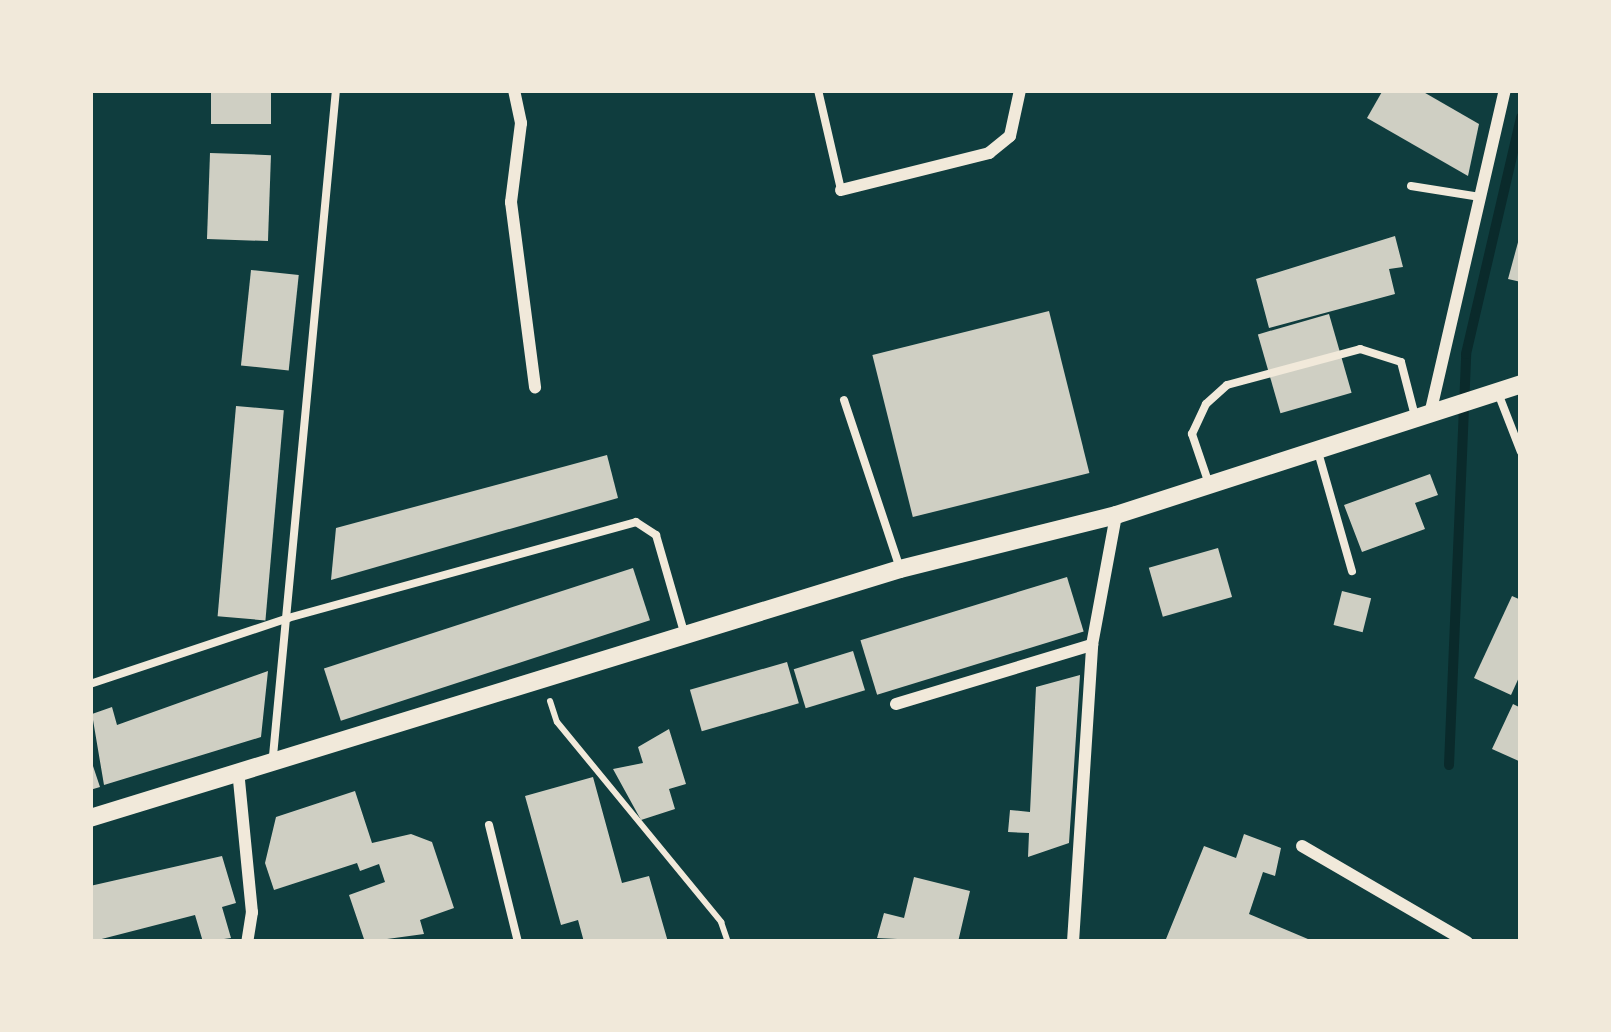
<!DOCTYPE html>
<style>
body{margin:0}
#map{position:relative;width:1611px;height:1032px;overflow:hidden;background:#0f3d3e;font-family:Quicksand,sans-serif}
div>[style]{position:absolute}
.stream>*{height:10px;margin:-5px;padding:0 5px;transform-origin:5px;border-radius:5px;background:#0a2a2b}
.building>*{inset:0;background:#cfcfc3;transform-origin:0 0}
.path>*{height:6px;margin:-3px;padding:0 3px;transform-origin:3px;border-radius:3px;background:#f1e9da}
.service>*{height:8px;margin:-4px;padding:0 4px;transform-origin:4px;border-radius:4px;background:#f1e9da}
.minor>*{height:12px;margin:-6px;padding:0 6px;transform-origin:6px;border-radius:6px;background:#f1e9da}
.tertiary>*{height:18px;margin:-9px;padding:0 9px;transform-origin:9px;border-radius:9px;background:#f1e9da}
span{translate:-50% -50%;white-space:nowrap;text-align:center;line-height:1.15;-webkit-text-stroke:9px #f1e9da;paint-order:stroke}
.frame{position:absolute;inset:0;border:93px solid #f1e9da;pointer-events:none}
</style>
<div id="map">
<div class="stream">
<i style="left:1449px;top:765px;width:411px;rotate:-87.6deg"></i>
<i style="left:1466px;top:354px;width:243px;rotate:-76.9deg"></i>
</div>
<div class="building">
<i style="left:211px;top:90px;width:60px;height:34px"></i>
<i style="clip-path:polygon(1383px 90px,1420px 90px,1479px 124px,1468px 176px,1367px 118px)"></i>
<i style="left:210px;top:153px;width:61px;height:86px;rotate:2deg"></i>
<i style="clip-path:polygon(1520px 235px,1521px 235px,1521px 282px,1508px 279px)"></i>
<i style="clip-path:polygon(1395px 236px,1403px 267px,1389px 269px,1395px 294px,1269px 328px,1256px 279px)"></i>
<i style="left:251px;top:270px;width:48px;height:96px;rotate:6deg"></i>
<i style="left:1049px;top:311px;width:167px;height:182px;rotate:76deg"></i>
<i style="left:1329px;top:314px;width:82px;height:74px;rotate:74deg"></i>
<i style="left:236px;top:406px;width:48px;height:211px;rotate:5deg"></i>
<i style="clip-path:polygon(607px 455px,618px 498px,331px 580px,336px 528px)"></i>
<i style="clip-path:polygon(1430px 474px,1438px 495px,1415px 503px,1425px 529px,1362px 552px,1344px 505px)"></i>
<i style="left:1218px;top:548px;width:51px;height:72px;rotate:74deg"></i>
<i style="left:633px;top:568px;width:55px;height:325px;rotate:72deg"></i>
<i style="left:1067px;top:577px;width:57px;height:216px;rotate:73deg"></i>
<i style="left:1342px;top:591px;width:30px;height:35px;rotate:14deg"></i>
<i style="clip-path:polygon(1512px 596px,1521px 600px,1521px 673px,1511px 695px,1474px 678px)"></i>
<i style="left:853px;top:651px;width:41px;height:62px;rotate:73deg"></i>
<i style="left:787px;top:662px;width:43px;height:101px;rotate:74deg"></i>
<i style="clip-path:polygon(268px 671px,261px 737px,104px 785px,92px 714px,112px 707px,117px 725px)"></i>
<i style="clip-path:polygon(1080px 675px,1069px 843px,1028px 857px,1029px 833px,1008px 832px,1010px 810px,1030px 812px,1036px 687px)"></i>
<i style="clip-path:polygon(1513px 704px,1521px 708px,1521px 762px,1492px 749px)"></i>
<i style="clip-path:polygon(669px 729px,686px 784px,669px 789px,675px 809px,641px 820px,613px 769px,643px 763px,638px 747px)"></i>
<i style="clip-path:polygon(90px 757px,100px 787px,90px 790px)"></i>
<i style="clip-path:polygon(593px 777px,622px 883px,649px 876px,668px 942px,584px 942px,578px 920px,561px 925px,525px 796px)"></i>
<i style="clip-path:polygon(355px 791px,372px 843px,411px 834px,432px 842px,454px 908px,420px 920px,424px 934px,365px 942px,349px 895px,385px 882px,379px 864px,360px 871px,357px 863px,274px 890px,265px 863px,276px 817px)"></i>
<i style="clip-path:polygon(1244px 834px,1281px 848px,1275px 876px,1263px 872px,1249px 914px,1315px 942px,1166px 939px,1204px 846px,1236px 858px)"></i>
<i style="clip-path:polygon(222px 856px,236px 903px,222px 907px,231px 938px,203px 942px,195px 915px,90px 942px,90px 886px)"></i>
<i style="clip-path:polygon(914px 877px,970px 891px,958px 942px,877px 938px,884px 913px,904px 918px)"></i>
</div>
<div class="path">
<i style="left:550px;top:701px;width:22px;rotate:72deg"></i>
<i style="left:557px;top:722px;width:259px;rotate:50.6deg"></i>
<i style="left:721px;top:922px;width:21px;rotate:71deg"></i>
</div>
<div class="service">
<i style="left:818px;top:90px;width:103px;rotate:77deg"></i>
<i style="left:1411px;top:186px;width:70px;rotate:9.1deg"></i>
<i style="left:1498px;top:393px;width:63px;rotate:68.7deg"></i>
<i style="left:844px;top:400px;width:177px;rotate:71.6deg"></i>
<i style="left:1318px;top:452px;width:124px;rotate:74.1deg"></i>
<i style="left:1209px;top:484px;width:53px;rotate:-108.8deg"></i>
<i style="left:1192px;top:434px;width:33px;rotate:-65deg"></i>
<i style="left:1206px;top:404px;width:28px;rotate:-42deg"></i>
<i style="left:1227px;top:385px;width:138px;rotate:-15.1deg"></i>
<i style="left:1360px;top:349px;width:43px;rotate:17.6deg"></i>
<i style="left:1401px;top:362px;width:56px;rotate:75.5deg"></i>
<i style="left:90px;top:684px;width:209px;rotate:-18.4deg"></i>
<i style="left:288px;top:618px;width:361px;rotate:-15.4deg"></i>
<i style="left:636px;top:522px;width:24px;rotate:33deg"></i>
<i style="left:656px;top:535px;width:101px;rotate:73.9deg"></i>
<i style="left:273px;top:756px;width:669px;rotate:-84.6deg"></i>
<i style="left:489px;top:825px;width:121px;rotate:76.1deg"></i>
</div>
<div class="minor">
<i style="left:514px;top:90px;width:34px;rotate:78deg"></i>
<i style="left:521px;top:123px;width:80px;rotate:97.2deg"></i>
<i style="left:511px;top:202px;width:187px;rotate:82.6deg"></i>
<i style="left:841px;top:190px;width:153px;rotate:-14deg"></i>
<i style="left:989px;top:153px;width:27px;rotate:-39deg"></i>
<i style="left:1010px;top:136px;width:47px;rotate:-77.7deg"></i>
<i style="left:1430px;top:414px;width:333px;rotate:-77deg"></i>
<i style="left:896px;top:704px;width:205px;rotate:-16.8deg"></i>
<i style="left:238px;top:770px;width:143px;rotate:84.4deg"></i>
<i style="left:252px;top:912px;width:30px;rotate:99deg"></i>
<i style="left:1302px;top:846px;width:191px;rotate:30.2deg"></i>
<i style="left:1073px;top:942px;width:298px;rotate:-86.3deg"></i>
<i style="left:1092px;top:645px;width:132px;rotate:-79.5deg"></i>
</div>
<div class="tertiary">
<i style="left:90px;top:818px;width:847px;rotate:-17.09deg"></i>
<i style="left:900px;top:569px;width:223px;rotate:-14deg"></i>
<i style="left:1116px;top:515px;width:426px;rotate:-17.9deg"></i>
</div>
<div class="frame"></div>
</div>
